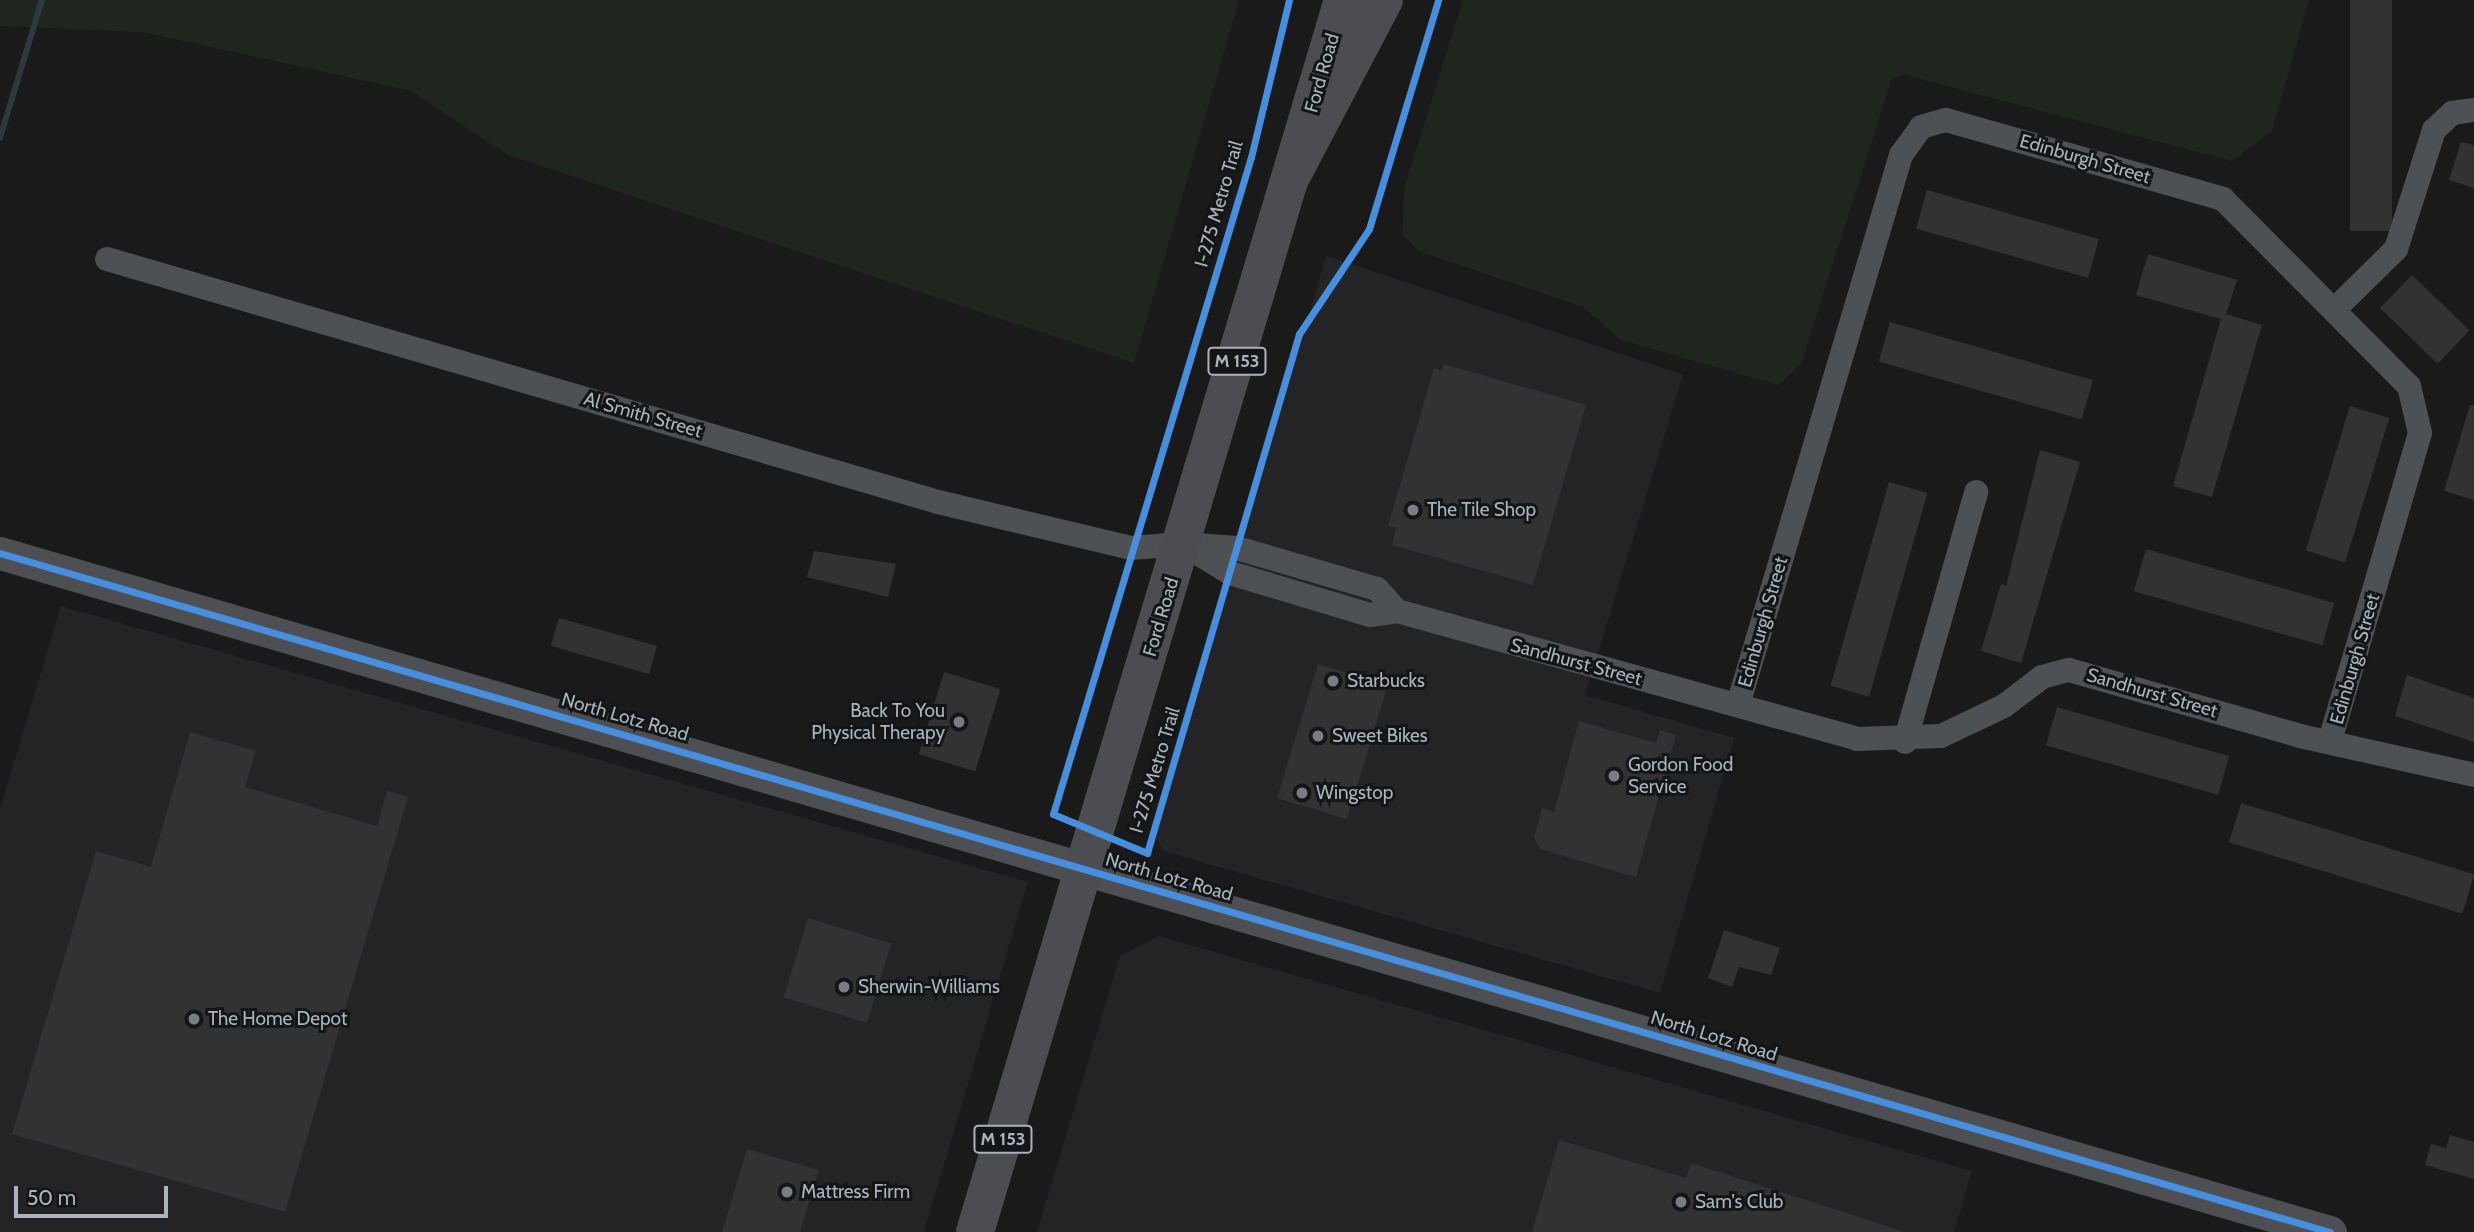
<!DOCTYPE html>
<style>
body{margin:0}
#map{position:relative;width:2474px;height:1232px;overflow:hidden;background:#1a1a1b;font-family:Cabin,sans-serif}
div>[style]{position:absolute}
.built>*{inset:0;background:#242427}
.green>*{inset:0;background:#1e261e}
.stream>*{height:6px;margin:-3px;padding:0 3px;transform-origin:3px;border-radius:3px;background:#2c3a3e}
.building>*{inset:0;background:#323233;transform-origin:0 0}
.street>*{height:24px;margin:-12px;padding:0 12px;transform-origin:12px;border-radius:12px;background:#4e5154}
.secondary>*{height:33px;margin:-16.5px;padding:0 16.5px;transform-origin:16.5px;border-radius:16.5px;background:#4d4f52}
.primary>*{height:38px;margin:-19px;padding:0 19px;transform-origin:19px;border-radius:19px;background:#4c4d50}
.highway>*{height:38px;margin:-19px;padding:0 19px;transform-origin:19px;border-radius:19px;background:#4b4d50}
.cycleway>*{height:7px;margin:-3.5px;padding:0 3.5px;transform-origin:3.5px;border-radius:3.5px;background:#468fdf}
.dots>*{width:19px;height:19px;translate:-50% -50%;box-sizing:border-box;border:4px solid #141517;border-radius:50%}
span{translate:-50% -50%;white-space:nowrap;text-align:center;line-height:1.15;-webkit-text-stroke:6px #141517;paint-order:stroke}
.shield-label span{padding:2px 5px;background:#141517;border:2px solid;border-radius:5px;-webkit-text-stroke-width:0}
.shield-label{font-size:18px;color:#abb4bc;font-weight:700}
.street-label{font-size:19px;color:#abb4bc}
.poi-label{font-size:19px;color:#abb4bc}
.left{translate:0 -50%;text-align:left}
.right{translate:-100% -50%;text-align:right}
.scale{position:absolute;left:14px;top:1186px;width:154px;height:32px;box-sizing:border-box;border:4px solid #abb4bc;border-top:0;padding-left:9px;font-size:21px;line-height:24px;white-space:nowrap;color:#abb4bc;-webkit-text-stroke:5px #141517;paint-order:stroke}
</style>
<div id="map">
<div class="built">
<i style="clip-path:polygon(1326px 256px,1683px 375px,1585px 695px,1734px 738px,1660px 993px,1163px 851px,1156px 838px)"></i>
<i style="clip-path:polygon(61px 606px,1028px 882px,924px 1232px,0 1232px,0 809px)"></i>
<i style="clip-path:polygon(1159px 936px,1972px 1171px,1954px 1232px,1037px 1232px,1120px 956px)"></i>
</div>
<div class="green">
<i style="clip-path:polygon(0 0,1239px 0,1134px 363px,508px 155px,411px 91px,142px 32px,0 26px)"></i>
<i style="clip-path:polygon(1463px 0,2309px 0,2272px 131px,2232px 161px,1905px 75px,1892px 78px,1801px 364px,1778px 385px,1621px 340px,1583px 307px,1419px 251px,1403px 235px,1404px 189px)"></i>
</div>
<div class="stream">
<i style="left:0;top:138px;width:144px;rotate:-73.1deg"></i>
</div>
<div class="building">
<i style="left:2350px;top:0;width:42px;height:231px"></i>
<i style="clip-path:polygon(2461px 142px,2474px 145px,2474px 188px,2449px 180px)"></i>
<i style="left:1927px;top:190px;width:179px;height:40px;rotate:16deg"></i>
<i style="clip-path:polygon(2148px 254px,2237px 280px,2226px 314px,2262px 325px,2212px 497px,2173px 486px,2221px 319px,2136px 295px)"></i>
<i style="left:2412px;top:275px;width:80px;height:46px;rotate:44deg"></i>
<i style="left:1890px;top:322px;width:211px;height:41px;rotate:16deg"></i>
<i style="clip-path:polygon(1444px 364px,1586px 405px,1533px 585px,1392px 545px,1396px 528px,1388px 526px,1434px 368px,1442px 371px)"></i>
<i style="clip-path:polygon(2470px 405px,2474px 405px,2474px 500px,2444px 491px)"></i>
<i style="left:2350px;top:406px;width:41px;height:151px;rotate:17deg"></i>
<i style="clip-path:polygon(2040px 450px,2080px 462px,2021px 663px,1981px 651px,2001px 584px,2006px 586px)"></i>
<i style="left:1889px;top:482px;width:40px;height:212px;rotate:16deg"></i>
<i style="left:2146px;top:549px;width:196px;height:44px;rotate:16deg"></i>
<i style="clip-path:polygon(814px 551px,896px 564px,888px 597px,807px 577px)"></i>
<i style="left:559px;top:618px;width:102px;height:29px;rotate:16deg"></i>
<i style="left:1318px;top:664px;width:73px;height:140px;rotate:17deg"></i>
<i style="left:944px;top:672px;width:59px;height:86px;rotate:17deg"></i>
<i style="clip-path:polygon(2407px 675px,2474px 698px,2474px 742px,2395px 716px)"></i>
<i style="left:2057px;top:707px;width:179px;height:40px;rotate:16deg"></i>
<i style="clip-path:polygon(1579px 721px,1656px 743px,1660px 730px,1676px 735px,1636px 877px,1540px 849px,1534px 838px,1542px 808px,1554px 812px)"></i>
<i style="clip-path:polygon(190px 732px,256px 751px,245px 787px,377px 826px,387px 791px,408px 797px,285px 1212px,12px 1134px,96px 851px,151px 867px)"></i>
<i style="left:2241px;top:803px;width:244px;height:41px;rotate:17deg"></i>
<i style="left:808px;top:918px;width:87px;height:83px;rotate:17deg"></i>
<i style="clip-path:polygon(1724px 930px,1780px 948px,1771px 975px,1739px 967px,1732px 987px,1708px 978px)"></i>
<i style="clip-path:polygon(2450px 1135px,2474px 1142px,2474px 1179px,2425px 1165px,2431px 1144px,2446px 1148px)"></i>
<i style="clip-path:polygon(1559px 1140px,1686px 1178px,1691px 1163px,1905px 1232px,1532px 1232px)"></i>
<i style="clip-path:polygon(747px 1149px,819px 1170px,800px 1232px,722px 1232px)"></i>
</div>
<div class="street">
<i style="left:107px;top:259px;width:866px;rotate:16.3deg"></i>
<i style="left:938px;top:502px;width:198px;rotate:13.4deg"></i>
<i style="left:1131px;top:548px;width:52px;rotate:-4.4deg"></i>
<i style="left:2336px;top:308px;width:84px;rotate:-44.5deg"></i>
<i style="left:2396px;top:249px;width:125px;rotate:-72.3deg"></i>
<i style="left:2434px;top:130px;width:25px;rotate:-43deg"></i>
<i style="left:2452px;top:113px;width:22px;rotate:-8deg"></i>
<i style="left:1397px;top:611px;width:30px;rotate:-132deg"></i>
<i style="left:1377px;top:589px;width:146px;rotate:-163.7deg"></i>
<i style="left:1237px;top:548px;width:54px;rotate:-175.8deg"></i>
<i style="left:1183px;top:544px;width:55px;rotate:31.7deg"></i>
<i style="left:1230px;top:573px;width:146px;rotate:16.7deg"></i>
<i style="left:1370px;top:615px;width:27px;rotate:-8deg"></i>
<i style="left:1397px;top:611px;width:477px;rotate:15.5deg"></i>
<i style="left:1857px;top:739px;width:84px;rotate:-2deg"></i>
<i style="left:1941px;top:736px;width:70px;rotate:-25.5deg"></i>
<i style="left:2004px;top:706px;width:48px;rotate:-37.3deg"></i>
<i style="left:2042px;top:677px;width:28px;rotate:-15deg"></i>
<i style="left:2069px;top:670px;width:240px;rotate:15.9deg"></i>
<i style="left:2300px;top:736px;width:178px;rotate:12.6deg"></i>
<i style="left:1738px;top:705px;width:574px;rotate:-73.49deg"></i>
<i style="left:1901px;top:155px;width:34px;rotate:-54deg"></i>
<i style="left:1921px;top:127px;width:26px;rotate:-16deg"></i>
<i style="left:1946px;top:120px;width:288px;rotate:15.9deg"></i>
<i style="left:2223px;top:199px;width:264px;rotate:45.2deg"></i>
<i style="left:2409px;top:386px;width:48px;rotate:76.8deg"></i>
<i style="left:2420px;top:433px;width:321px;rotate:106.3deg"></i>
<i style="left:1905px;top:742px;width:260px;rotate:-74.1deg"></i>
</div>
<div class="secondary">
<i style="left:0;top:553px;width:2427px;rotate:16.25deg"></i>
</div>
<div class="primary">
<i style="left:975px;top:1232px;width:1286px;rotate:-73.37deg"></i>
</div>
<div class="highway">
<i style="left:1291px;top:177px;width:200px;rotate:-62.3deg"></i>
</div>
<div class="cycleway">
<i style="left:1289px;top:0;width:162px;rotate:103.6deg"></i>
<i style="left:1251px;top:157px;width:686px;rotate:106.77deg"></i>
<i style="left:1053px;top:814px;width:102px;rotate:22.5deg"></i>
<i style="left:1147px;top:853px;width:541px;rotate:-73.68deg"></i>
<i style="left:1299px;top:334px;width:126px;rotate:-56.3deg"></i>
<i style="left:1369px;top:229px;width:239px;rotate:-73.2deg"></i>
<i style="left:0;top:553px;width:2427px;rotate:16.25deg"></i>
</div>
<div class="dots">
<i style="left:1413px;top:510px;background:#787e84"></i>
<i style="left:1333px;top:681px;background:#787e84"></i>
<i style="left:959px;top:722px;background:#787e84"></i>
<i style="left:1318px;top:736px;background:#787e84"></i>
<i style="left:1614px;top:776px;background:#787e84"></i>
<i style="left:1302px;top:793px;background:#787e84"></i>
<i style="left:844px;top:987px;background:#787e84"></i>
<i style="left:194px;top:1019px;background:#787e84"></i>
<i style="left:787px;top:1192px;background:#787e84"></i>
<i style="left:1681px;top:1202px;background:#787e84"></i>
</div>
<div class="shield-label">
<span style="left:1237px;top:361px">M 153</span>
<span style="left:1003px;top:1139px">M 153</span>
</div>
<div class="street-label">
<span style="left:1322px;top:73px;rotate:-74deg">Ford Road</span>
<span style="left:2085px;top:159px;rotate:16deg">Edinburgh Street</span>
<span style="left:1219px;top:204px;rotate:-74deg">I-275 Metro Trail</span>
<span style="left:643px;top:415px;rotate:16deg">Al Smith Street</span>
<span style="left:1161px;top:617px;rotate:-73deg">Ford Road</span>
<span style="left:1763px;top:622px;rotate:-74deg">Edinburgh Street</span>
<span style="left:2355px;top:659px;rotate:-74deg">Edinburgh Street</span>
<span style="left:1576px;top:662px;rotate:15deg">Sandhurst Street</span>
<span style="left:2152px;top:693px;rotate:16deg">Sandhurst Street</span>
<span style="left:625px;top:717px;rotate:16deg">North Lotz Road</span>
<span style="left:1155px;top:770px;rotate:-73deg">I-275 Metro Trail</span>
<span style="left:1169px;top:877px;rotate:16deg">North Lotz Road</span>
<span style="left:1714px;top:1036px;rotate:17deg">North Lotz Road</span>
</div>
<div class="poi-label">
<span class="left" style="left:1427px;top:510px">The Tile Shop</span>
<span class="left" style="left:1347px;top:681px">Starbucks</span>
<span class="right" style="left:945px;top:722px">Back To You<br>Physical Therapy</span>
<span class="left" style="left:1332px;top:736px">Sweet Bikes</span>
<span class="left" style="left:1628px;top:776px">Gordon Food<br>Service</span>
<span class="left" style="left:1316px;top:793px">Wingstop</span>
<span class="left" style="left:858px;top:987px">Sherwin-Williams</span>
<span class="left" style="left:208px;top:1019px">The Home Depot</span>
<span class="left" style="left:801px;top:1192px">Mattress Firm</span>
<span class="left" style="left:1695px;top:1202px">Sam's Club</span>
</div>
<div class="scale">50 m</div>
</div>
